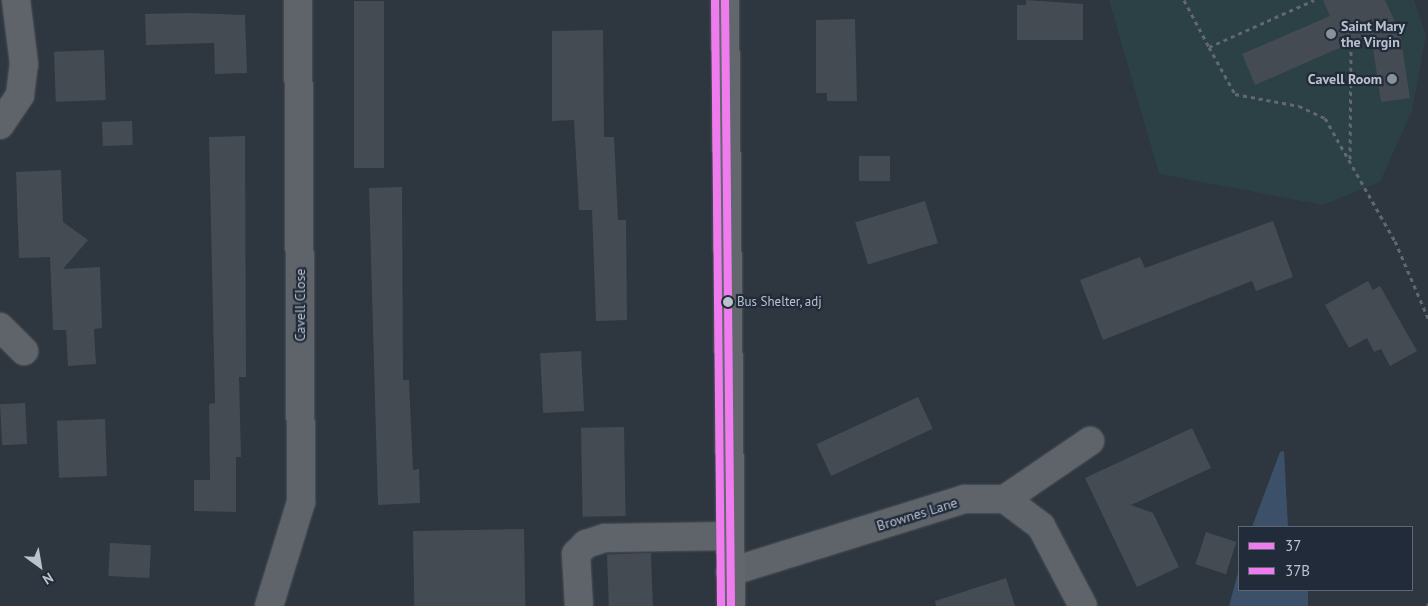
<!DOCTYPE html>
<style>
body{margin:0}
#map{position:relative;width:1428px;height:606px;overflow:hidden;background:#2e363f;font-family:"PT Sans",sans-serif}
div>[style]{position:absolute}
.green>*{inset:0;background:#2b4145}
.water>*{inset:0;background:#3d506a}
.building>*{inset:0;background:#454b53;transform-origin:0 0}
.path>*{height:3px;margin-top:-1.5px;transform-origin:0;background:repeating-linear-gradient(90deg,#62686e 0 4px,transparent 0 8px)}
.roads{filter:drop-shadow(0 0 1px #4d5259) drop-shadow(0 0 1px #4d5259)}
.minor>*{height:28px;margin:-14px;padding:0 14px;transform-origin:14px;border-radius:14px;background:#5f646b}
.major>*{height:28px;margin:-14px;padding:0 14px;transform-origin:14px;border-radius:14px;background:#61676d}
.bus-1>*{height:8px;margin:-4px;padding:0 4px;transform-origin:4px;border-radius:4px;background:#f07bef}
.bus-2>*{height:8px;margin:-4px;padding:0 4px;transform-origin:4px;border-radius:4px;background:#f07bef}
.dots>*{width:14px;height:14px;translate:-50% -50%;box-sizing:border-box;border:2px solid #212b3a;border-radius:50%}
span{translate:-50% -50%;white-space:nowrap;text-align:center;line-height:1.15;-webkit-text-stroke:4.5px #212b3a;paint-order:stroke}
.bus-label{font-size:13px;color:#bac2cd}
.left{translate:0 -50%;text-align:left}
.poi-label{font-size:14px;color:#bac2cd;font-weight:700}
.right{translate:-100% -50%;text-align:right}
.street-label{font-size:14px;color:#bac2cd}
.legend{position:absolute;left:1238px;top:526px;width:175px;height:65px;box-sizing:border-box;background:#212b3a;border:1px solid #5e6775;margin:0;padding:6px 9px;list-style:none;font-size:15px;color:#bac2cd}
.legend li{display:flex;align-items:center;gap:10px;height:25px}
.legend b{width:25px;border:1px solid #5e6775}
.north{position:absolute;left:15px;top:541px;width:50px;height:50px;-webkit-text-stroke:4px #212b3a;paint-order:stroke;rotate:148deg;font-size:14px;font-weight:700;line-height:20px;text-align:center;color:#bac2cd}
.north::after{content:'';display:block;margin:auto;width:18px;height:22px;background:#bac2cd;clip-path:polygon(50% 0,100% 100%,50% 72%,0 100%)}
</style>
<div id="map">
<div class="green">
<i style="clip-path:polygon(1109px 0,1414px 0,1426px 36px,1412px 111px,1380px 182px,1323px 205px,1159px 174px)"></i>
</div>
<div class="water">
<i style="clip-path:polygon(1284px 451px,1288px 527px,1252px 527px,1280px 452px)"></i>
<i style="clip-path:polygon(1239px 569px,1239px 590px,1308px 590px,1308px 606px,1229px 606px)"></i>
</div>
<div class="building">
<i style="clip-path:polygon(1026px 0,1083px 4px,1083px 40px,1017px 40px,1017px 5px,1026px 5px)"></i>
<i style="clip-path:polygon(1323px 0,1385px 0,1400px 33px,1410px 98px,1381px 102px,1371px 34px,1255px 85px,1242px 54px,1330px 16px)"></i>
<i style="left:354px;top:1px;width:30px;height:167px"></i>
<i style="clip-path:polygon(190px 13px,245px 15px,247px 73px,215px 74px,214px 43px,146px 45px,145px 14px)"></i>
<i style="clip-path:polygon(855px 19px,857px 101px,827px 101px,827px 93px,816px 93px,816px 20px)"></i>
<i style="clip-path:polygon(603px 30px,604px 137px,614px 137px,618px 220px,626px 220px,627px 320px,596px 321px,592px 210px,579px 210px,574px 120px,552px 121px,552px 31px)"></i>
<i style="left:104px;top:50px;width:50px;height:50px;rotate:88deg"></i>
<i style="left:132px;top:121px;width:24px;height:30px;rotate:88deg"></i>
<i style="clip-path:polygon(245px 136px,246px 377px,239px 377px,241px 457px,236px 457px,236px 512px,194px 511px,194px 480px,210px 480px,209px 404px,215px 403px,209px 137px)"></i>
<i style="left:859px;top:156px;width:31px;height:25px"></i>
<i style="clip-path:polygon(61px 170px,63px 222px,88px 240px,63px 269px,100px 267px,102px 328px,94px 329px,96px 364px,68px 366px,66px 330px,53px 330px,50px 257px,19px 258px,16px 172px)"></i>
<i style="clip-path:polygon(402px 187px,403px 380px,409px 380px,413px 470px,419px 469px,420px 503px,378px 505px,369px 188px)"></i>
<i style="left:925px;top:201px;width:44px;height:73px;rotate:73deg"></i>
<i style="clip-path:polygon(1273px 221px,1293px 277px,1256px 291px,1252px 281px,1103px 340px,1080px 280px,1140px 257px,1145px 268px)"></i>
<i style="clip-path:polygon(1368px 281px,1373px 290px,1380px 286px,1417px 351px,1390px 366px,1381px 349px,1374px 352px,1367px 338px,1349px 348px,1325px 305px)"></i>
<i style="left:581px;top:351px;width:60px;height:41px;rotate:87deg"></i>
<i style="left:918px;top:397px;width:35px;height:112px;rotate:65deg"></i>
<i style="left:25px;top:403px;width:41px;height:25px;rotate:87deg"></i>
<i style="left:105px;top:419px;width:57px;height:48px;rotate:88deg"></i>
<i style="left:624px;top:427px;width:89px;height:43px;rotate:89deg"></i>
<i style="clip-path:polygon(1192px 428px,1211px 468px,1131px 505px,1153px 513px,1179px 567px,1137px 587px,1085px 478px)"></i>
<i style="left:524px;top:529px;width:77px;height:111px;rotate:89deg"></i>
<i style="left:1206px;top:532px;width:32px;height:34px;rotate:18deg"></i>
<i style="left:110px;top:543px;width:41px;height:33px;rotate:3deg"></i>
<i style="left:651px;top:553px;width:53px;height:44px;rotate:88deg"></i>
<i style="clip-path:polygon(1006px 578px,1015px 606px,936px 606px,935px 601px)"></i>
</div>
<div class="path">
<i style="left:1184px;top:0;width:53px;rotate:62deg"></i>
<i style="left:1209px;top:47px;width:115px;rotate:-24.1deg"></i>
<i style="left:1209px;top:47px;width:54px;rotate:61deg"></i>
<i style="left:1235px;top:94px;width:65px;rotate:10.6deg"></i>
<i style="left:1299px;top:106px;width:29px;rotate:25deg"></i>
<i style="left:1325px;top:118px;width:142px;rotate:60.4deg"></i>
<i style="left:1395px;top:241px;width:84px;rotate:66.8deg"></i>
<i style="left:1350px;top:159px;width:115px;rotate:-89.5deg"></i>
<i style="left:1428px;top:606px;width:3px;rotate:-90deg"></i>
</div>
<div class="roads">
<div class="minor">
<i style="left:0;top:125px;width:36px;rotate:-56deg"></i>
<i style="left:20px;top:95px;width:31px;rotate:-83deg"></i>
<i style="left:24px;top:64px;width:64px;rotate:-97.1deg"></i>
<i style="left:0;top:327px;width:34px;rotate:45deg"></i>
<i style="left:1005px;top:499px;width:103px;rotate:-34.3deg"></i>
<i style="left:730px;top:572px;width:246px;rotate:-17.3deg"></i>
<i style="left:965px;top:499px;width:40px"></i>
<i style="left:1005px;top:499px;width:45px;rotate:36.9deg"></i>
<i style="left:1041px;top:526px;width:90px;rotate:62.3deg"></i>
<i style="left:269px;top:606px;width:109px;rotate:-72.9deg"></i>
<i style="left:301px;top:502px;width:502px;rotate:-90.34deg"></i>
<i style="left:579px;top:606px;width:52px;rotate:-93.3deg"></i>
<i style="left:576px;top:554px;width:14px;rotate:-45deg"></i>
<i style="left:586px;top:544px;width:20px;rotate:-18deg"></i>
<i style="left:605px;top:538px;width:125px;rotate:-0.9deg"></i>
</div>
<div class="major">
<i style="left:725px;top:0;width:606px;rotate:89.43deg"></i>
</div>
</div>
<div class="bus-1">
<i style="left:725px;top:0;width:606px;rotate:89.43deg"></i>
</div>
<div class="bus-2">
<i style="left:715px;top:0;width:606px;rotate:89.43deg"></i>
</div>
<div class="dots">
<i style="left:1331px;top:34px;background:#89919b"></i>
<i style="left:1392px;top:79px;background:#89919b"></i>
<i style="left:728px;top:302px;background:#bac2cd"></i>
</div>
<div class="bus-label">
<span class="left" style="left:737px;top:302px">Bus Shelter, adj</span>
</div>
<div class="poi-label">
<span class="left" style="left:1341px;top:34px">Saint Mary<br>the Virgin</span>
<span class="right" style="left:1382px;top:79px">Cavell Room</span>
</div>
<div class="street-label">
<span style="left:300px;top:305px;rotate:-90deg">Cavell Close</span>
<span style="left:917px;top:514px;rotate:-17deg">Brownes Lane</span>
</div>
<ul class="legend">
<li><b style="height:6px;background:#f07bef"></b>37</li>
<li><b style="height:6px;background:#f07bef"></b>37B</li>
</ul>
<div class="north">N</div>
</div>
